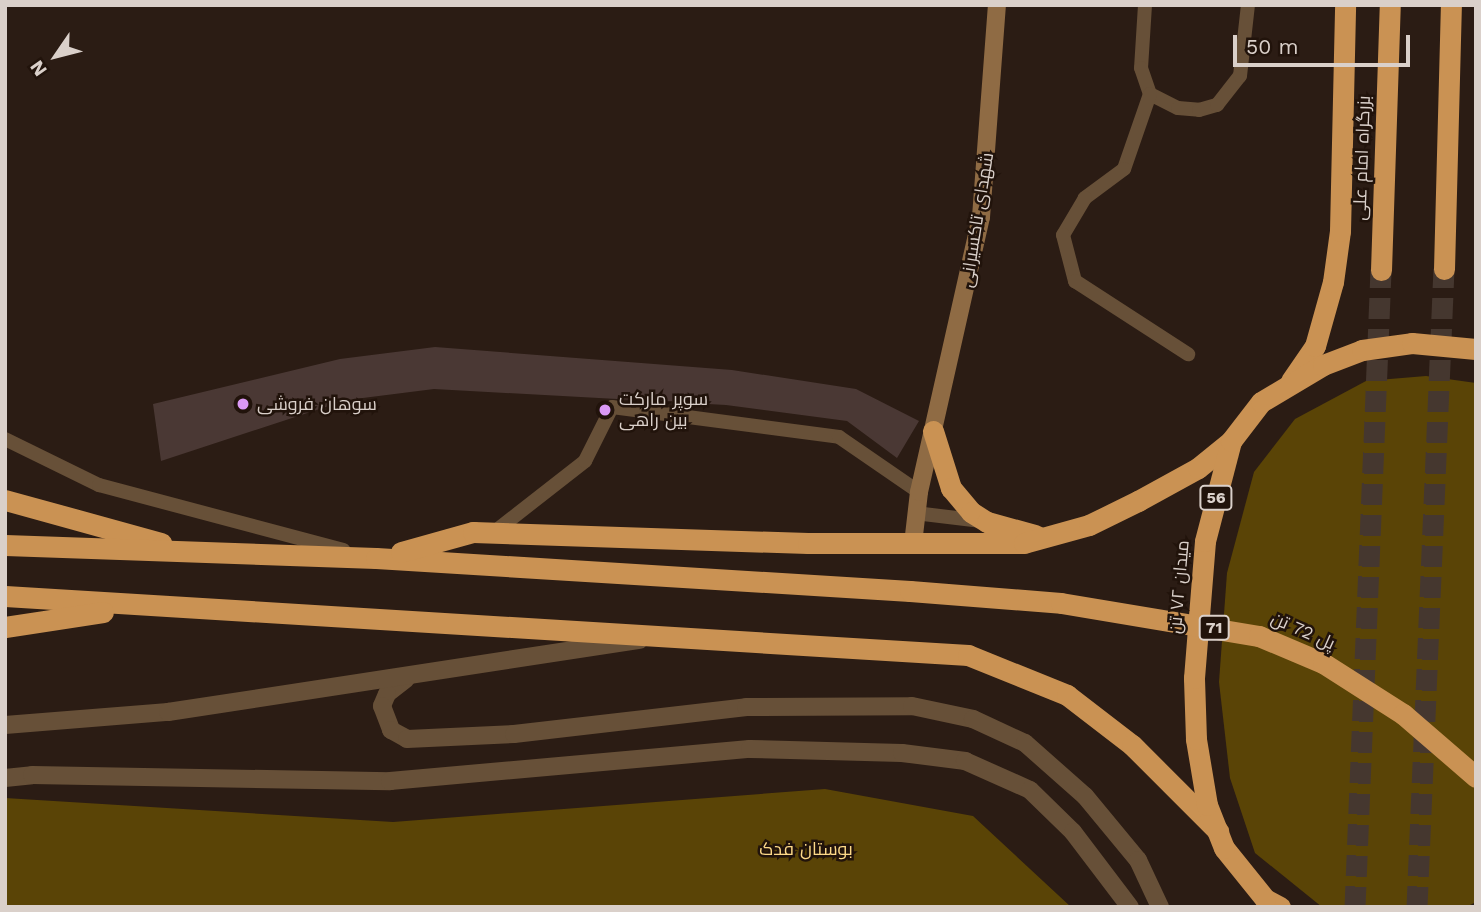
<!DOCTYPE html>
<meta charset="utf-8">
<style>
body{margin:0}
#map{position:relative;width:1481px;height:912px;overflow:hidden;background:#2b1c14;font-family:"Work Sans",Cairo,sans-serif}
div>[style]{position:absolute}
.green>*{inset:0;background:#5a4406}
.building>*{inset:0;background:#4a3834}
.highway-tunnel>*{height:21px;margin-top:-10.5px;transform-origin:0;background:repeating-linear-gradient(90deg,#45372f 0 21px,transparent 0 31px)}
.lane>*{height:14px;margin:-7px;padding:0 7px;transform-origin:7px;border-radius:7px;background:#675038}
.street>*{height:18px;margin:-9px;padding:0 9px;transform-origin:9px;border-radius:9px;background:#675038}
.secondary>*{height:18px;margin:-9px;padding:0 9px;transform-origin:9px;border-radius:9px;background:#8f6b44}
.highway>*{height:21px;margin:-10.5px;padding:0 10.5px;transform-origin:10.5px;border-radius:10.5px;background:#ca9253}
.highway-bridge>*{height:21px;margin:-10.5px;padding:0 10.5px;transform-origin:10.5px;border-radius:10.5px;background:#ca9253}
.dots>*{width:19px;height:19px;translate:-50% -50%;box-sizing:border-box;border:4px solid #21130b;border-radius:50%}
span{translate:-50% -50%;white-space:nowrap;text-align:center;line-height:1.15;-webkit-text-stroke:5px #21130b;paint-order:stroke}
.shield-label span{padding:2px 5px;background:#21130b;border:2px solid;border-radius:5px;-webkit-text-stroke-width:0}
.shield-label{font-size:16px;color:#dad0ca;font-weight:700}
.street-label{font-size:18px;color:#dad0ca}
.poi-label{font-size:18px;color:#dad0ca}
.left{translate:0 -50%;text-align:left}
.park-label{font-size:18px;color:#fdd988}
.frame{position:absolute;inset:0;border:7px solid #dad0ca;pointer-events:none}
.north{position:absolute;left:21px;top:21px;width:70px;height:70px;-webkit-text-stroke:5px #21130b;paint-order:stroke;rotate:235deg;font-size:19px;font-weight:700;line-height:28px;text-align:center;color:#dad0ca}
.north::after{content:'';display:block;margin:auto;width:24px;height:32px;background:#dad0ca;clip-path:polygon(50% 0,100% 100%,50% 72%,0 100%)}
.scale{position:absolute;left:1233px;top:35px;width:177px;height:32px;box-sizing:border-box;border:4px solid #dad0ca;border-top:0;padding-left:9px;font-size:21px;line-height:24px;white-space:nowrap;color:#dad0ca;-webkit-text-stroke:5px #21130b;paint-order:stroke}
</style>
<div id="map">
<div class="green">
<i style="clip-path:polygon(1426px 376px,1476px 383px,1476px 902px,1466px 907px,1322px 907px,1255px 853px,1230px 778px,1219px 682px,1227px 573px,1254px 472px,1295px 419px,1366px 381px)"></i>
<i style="clip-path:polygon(825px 789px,973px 816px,1071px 907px,5px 907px,5px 798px,393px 822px)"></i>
</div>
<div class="building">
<i style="clip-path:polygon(435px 347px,732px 370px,856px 389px,919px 421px,897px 458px,847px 421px,726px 405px,434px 389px,347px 400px,161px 461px,153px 404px,340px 359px)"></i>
</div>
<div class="highway-tunnel">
<i style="left:1355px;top:907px;width:638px;rotate:-87.66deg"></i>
<i style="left:1417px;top:907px;width:639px;rotate:-87.58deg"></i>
</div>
<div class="lane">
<i style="left:1145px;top:5px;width:63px;rotate:93.6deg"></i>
<i style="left:1141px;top:68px;width:28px;rotate:71deg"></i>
<i style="left:1150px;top:94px;width:31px;rotate:27deg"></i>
<i style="left:1178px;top:108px;width:21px;rotate:5deg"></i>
<i style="left:1199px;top:110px;width:19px;rotate:-16deg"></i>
<i style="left:1217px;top:105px;width:37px;rotate:-52deg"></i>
<i style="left:1240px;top:76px;width:71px;rotate:-83.6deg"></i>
<i style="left:1150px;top:94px;width:79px;rotate:109.1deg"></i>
<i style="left:1124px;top:169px;width:49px;rotate:143.4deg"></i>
<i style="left:1085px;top:198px;width:43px;rotate:120.7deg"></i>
<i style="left:1063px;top:235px;width:48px;rotate:75.4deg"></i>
<i style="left:1075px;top:281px;width:135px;rotate:32.9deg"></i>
<i style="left:5px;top:439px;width:105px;rotate:26.1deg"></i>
<i style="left:99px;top:485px;width:253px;rotate:14.9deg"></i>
<i style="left:915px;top:513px;width:67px;rotate:6.8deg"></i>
<i style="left:493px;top:533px;width:117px;rotate:-38deg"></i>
<i style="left:585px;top:461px;width:60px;rotate:-63.4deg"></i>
<i style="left:612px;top:407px;width:229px;rotate:7.5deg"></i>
<i style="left:839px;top:437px;width:97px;rotate:34.5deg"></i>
</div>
<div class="street">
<i style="left:406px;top:679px;width:24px;rotate:142deg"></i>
<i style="left:387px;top:694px;width:13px;rotate:113deg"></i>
<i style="left:382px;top:706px;width:26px;rotate:69deg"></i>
<i style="left:391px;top:730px;width:18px;rotate:29deg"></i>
<i style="left:407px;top:739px;width:107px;rotate:-2.7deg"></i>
<i style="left:514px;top:734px;width:234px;rotate:-6.6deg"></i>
<i style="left:746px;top:707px;width:166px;rotate:-0.3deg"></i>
<i style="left:912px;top:706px;width:62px;rotate:12deg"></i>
<i style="left:973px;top:719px;width:57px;rotate:24.8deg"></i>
<i style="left:1025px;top:743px;width:80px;rotate:41.5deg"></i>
<i style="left:1085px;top:796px;width:83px;rotate:50.4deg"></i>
<i style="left:1138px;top:860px;width:52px;rotate:64.9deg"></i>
<i style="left:5px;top:725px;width:164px;rotate:-4.6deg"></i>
<i style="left:168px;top:712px;width:477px;rotate:-8.7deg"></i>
<i style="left:5px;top:778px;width:27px;rotate:-6deg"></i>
<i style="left:32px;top:775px;width:358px;rotate:1deg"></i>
<i style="left:390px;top:781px;width:361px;rotate:-5.1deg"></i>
<i style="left:750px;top:749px;width:152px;rotate:1.5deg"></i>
<i style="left:902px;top:753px;width:64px;rotate:7.2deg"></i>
<i style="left:965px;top:761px;width:71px;rotate:24deg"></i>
<i style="left:1030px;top:790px;width:60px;rotate:44.3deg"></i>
<i style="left:1073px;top:832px;width:94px;rotate:52.8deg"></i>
</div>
<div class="secondary">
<i style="left:913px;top:544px;width:52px;rotate:-83.4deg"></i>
<i style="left:919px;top:492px;width:282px;rotate:-77.3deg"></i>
<i style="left:981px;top:217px;width:213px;rotate:-85.7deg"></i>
</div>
<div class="highway">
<i style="left:1444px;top:269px;width:264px;rotate:-88.5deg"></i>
<i style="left:1381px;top:270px;width:265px;rotate:-88.1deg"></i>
<i style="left:1291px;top:381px;width:42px;rotate:-55.6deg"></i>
<i style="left:1315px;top:346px;width:66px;rotate:-74.3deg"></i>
<i style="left:1333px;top:282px;width:51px;rotate:-82.2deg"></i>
<i style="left:1340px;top:231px;width:226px;rotate:-88.7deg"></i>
<i style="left:933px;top:431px;width:60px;rotate:72.5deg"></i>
<i style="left:951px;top:488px;width:31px;rotate:50deg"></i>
<i style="left:971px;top:512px;width:19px;rotate:32deg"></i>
<i style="left:987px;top:522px;width:50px;rotate:15.2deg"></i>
<i style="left:5px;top:500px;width:162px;rotate:15.4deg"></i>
<i style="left:5px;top:545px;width:371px;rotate:2deg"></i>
<i style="left:376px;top:558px;width:535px;rotate:3.54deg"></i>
<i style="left:401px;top:552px;width:75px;rotate:-15.5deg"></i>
<i style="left:473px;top:532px;width:335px;rotate:1.9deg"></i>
<i style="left:808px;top:543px;width:216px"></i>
<i style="left:1024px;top:543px;width:67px;rotate:-15.5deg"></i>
<i style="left:1089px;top:525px;width:55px;rotate:-26.1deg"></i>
<i style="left:1138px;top:501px;width:68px;rotate:-28.8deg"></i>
<i style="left:1198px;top:468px;width:43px;rotate:-39.3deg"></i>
<i style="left:5px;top:596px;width:965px;rotate:3.51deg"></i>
<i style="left:968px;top:655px;width:107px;rotate:22deg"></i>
<i style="left:1067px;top:695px;width:82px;rotate:37.6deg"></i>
<i style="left:1132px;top:745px;width:122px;rotate:45deg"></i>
<i style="left:5px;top:627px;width:99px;rotate:-8.7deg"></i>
<i style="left:1280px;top:907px;width:17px;rotate:-152deg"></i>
<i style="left:1265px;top:899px;width:65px;rotate:-128.8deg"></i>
<i style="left:1224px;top:848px;width:46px;rotate:-111.6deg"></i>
<i style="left:1207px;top:805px;width:67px;rotate:-99.5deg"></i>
<i style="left:1196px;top:739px;width:61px;rotate:-91.9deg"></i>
<i style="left:1194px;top:678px;width:137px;rotate:-85.4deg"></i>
<i style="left:1205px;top:541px;width:103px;rotate:-75.4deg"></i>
<i style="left:1231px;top:441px;width:49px;rotate:-52.4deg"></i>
<i style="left:1261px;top:402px;width:72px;rotate:-30.8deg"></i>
<i style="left:1323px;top:365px;width:42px;rotate:-21deg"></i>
<i style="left:1362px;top:350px;width:50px;rotate:-8deg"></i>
<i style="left:1412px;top:343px;width:64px;rotate:5.4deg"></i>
</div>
<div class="highway-bridge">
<i style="left:910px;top:591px;width:151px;rotate:4.5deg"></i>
<i style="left:1061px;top:603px;width:201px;rotate:9.5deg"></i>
<i style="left:1259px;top:636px;width:69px;rotate:22.9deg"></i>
<i style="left:1323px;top:663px;width:95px;rotate:32.5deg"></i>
<i style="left:1403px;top:714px;width:96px;rotate:40.8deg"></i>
</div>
<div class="dots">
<i style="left:243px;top:404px;background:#db99f5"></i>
<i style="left:605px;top:410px;background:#db99f5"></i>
</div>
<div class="shield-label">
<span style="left:1216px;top:498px">56</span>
<span style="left:1214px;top:628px">71</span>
</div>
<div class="street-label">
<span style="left:1362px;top:158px;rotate:-88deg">بزرگراه امام علی</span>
<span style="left:977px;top:220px;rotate:-81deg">شهدای تاکسیرانی</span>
<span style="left:1179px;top:587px;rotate:-85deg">میدان ۷۲ تن</span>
<span style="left:1303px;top:631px;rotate:24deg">پل 72 تن</span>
</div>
<div class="poi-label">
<span class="left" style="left:619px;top:410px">سوپر مارکت<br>بین راهی</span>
<span class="left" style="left:257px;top:404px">سوهان فروشی</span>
</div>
<div class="park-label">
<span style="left:806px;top:849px">بوستان فدک</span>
</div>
<div class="frame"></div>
<div class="north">N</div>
<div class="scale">50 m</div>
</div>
